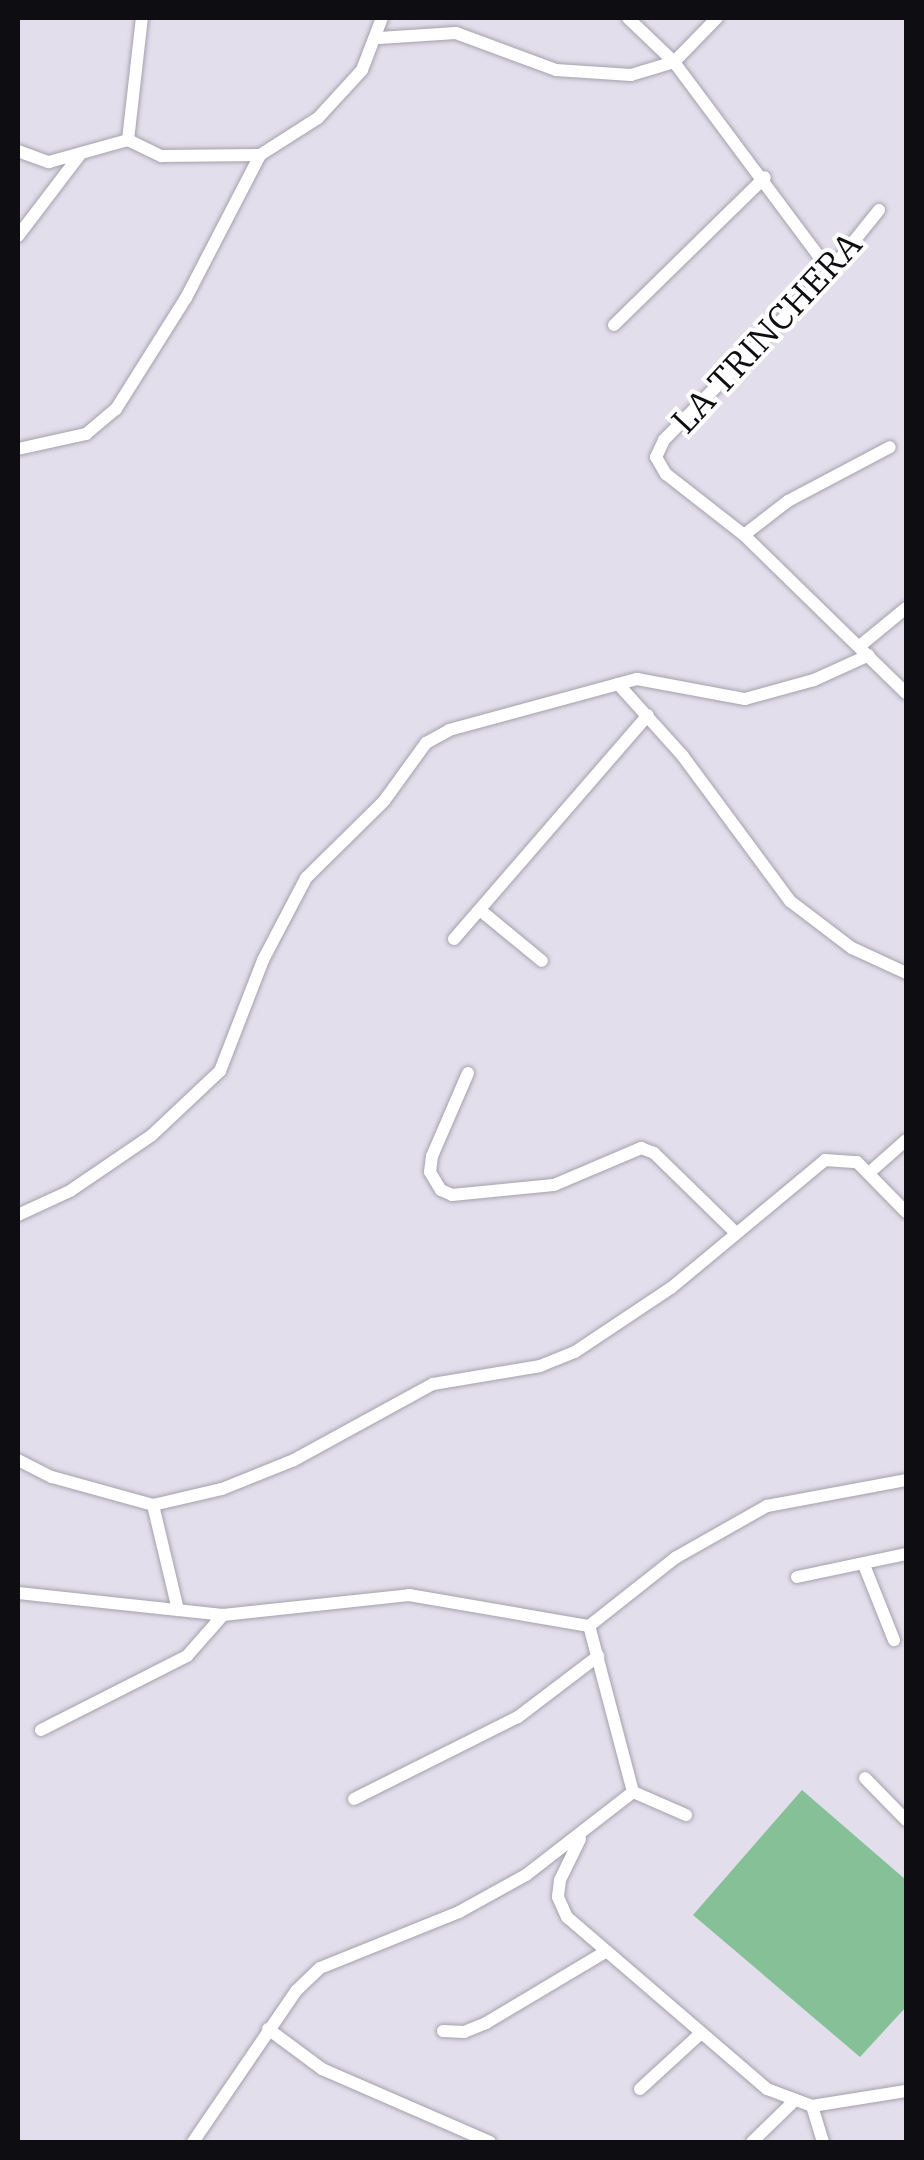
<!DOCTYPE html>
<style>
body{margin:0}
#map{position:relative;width:924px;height:2160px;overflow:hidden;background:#e2deeb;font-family:"IBM Plex Serif",serif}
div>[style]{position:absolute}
.green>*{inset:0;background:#85c096}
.roads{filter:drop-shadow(0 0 2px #a4a1ac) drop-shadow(0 0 2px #a4a1ac)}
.minor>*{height:12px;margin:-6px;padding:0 6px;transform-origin:6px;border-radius:6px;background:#fff}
span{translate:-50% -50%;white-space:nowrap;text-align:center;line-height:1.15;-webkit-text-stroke:8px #fff;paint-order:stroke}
.street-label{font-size:35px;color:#0e0d11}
.frame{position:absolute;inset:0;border:20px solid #0e0d11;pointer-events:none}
</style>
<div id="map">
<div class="green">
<i style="clip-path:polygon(802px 1790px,906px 1880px,906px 2007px,860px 2057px,693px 1915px)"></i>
</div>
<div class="roads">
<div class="minor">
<i style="left:628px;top:18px;width:64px;rotate:43.7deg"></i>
<i style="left:674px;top:62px;width:261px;rotate:53.3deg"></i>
<i style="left:379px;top:38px;width:77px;rotate:-3.7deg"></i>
<i style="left:456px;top:33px;width:107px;rotate:20.3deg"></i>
<i style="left:556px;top:70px;width:75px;rotate:3.8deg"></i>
<i style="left:631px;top:75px;width:45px;rotate:-16.8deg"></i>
<i style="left:674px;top:62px;width:62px;rotate:-45.7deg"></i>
<i style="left:128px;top:140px;width:37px;rotate:26deg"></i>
<i style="left:161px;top:156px;width:99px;rotate:-0.6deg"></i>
<i style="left:260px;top:155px;width:69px;rotate:-32.5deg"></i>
<i style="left:318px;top:118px;width:65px;rotate:-47.5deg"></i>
<i style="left:362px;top:70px;width:56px;rotate:-69deg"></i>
<i style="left:128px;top:140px;width:123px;rotate:-83.5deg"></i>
<i style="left:18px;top:151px;width:33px;rotate:20deg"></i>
<i style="left:49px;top:162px;width:82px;rotate:-15.6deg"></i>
<i style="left:879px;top:210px;width:78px;rotate:128.8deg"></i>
<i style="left:830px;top:271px;width:237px;rotate:134.5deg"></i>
<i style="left:664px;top:440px;width:19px;rotate:115deg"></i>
<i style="left:656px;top:457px;width:20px;rotate:60deg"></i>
<i style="left:666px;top:474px;width:99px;rotate:38deg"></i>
<i style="left:744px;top:535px;width:226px;rotate:44.3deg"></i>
<i style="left:18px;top:236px;width:101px;rotate:-52.7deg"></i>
<i style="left:614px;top:325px;width:211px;rotate:-44.4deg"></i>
<i style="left:18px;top:449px;width:70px;rotate:-12.4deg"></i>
<i style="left:86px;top:434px;width:39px;rotate:-40deg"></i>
<i style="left:116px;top:409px;width:131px;rotate:-57.8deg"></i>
<i style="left:186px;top:298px;width:161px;rotate:-62.6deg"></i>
<i style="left:744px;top:535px;width:56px;rotate:-37.7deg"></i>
<i style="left:788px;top:501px;width:115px;rotate:-27.9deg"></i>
<i style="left:861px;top:645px;width:58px;rotate:-39.4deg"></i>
<i style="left:618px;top:684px;width:96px;rotate:48deg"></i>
<i style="left:682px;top:755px;width:182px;rotate:53.5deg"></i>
<i style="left:790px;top:901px;width:78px;rotate:37.2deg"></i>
<i style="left:852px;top:948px;width:60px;rotate:24.8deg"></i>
<i style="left:480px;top:910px;width:80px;rotate:39.4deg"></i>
<i style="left:454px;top:939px;width:296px;rotate:-49.1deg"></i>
<i style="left:468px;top:1073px;width:90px;rotate:113.4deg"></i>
<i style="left:432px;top:1156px;width:16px;rotate:97deg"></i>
<i style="left:430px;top:1172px;width:21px;rotate:59deg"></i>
<i style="left:441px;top:1190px;width:12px;rotate:24deg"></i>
<i style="left:452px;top:1195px;width:102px;rotate:-5.6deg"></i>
<i style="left:554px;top:1185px;width:95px;rotate:-23deg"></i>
<i style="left:641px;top:1148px;width:14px;rotate:21deg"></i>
<i style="left:654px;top:1153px;width:113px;rotate:44.3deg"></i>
<i style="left:870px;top:1172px;width:48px;rotate:-41.6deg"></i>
<i style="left:18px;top:1215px;width:57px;rotate:-24.8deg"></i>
<i style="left:70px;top:1191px;width:99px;rotate:-34.3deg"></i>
<i style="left:152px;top:1135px;width:93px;rotate:-43.3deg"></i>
<i style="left:220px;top:1071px;width:119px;rotate:-68.8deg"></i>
<i style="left:263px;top:960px;width:93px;rotate:-62.3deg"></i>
<i style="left:306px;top:878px;width:110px;rotate:-44.6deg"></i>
<i style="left:384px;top:801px;width:72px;rotate:-54.1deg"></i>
<i style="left:426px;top:743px;width:26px;rotate:-29deg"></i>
<i style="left:449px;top:730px;width:195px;rotate:-15.2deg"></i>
<i style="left:637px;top:679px;width:110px;rotate:10.5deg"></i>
<i style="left:745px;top:699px;width:72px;rotate:-15.4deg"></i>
<i style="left:814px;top:680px;width:60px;rotate:-24.4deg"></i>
<i style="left:18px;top:1460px;width:38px;rotate:27deg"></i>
<i style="left:52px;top:1477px;width:105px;rotate:15.5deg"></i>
<i style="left:153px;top:1505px;width:71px;rotate:-13.1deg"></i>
<i style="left:222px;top:1489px;width:78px;rotate:-21.9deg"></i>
<i style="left:294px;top:1460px;width:158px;rotate:-28.7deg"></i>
<i style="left:433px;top:1384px;width:109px;rotate:-9.5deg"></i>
<i style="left:540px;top:1366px;width:38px;rotate:-22deg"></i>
<i style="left:575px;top:1352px;width:115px;rotate:-33.7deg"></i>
<i style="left:671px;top:1288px;width:200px;rotate:-39.7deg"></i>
<i style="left:825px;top:1160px;width:32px;rotate:4deg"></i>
<i style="left:857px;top:1162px;width:70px;rotate:45.6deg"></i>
<i style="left:153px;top:1505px;width:108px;rotate:76.6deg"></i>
<i style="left:864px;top:1565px;width:81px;rotate:68.2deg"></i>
<i style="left:797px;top:1577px;width:111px;rotate:-11.9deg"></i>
<i style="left:18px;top:1593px;width:206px;rotate:6.1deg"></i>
<i style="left:223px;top:1615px;width:187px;rotate:-6.1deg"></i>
<i style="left:409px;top:1595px;width:183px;rotate:9.8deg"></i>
<i style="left:589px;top:1626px;width:110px;rotate:-38.3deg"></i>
<i style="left:675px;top:1558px;width:106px;rotate:-29.5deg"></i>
<i style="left:767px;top:1506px;width:141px;rotate:-10.6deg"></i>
<i style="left:41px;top:1730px;width:164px;rotate:-26.9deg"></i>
<i style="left:187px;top:1656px;width:55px;rotate:-48.7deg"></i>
<i style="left:865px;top:1778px;width:59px;rotate:45.7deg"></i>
<i style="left:633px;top:1792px;width:58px;rotate:23.5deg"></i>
<i style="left:354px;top:1799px;width:183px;rotate:-26.6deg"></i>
<i style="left:518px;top:1717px;width:101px;rotate:-37.3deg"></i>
<i style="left:580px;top:1839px;width:46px;rotate:116deg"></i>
<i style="left:560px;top:1880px;width:17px;rotate:97deg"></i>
<i style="left:558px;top:1897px;width:22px;rotate:66deg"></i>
<i style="left:567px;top:1917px;width:264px;rotate:40.7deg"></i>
<i style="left:767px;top:2089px;width:48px;rotate:20.7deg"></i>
<i style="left:812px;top:2106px;width:95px;rotate:-9.1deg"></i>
<i style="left:268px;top:2029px;width:67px;rotate:36.5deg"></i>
<i style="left:322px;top:2069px;width:183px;rotate:23.5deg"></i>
<i style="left:443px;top:2031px;width:21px;rotate:3deg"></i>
<i style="left:464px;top:2032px;width:24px;rotate:-22deg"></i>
<i style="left:486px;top:2023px;width:139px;rotate:-30.8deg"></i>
<i style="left:640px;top:2089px;width:81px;rotate:-42.5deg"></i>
<i style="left:812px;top:2106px;width:38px;rotate:73deg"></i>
<i style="left:193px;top:2142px;width:183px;rotate:-55.7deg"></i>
<i style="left:296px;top:1991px;width:33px;rotate:-44deg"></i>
<i style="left:320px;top:1968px;width:150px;rotate:-21.9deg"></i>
<i style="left:459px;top:1912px;width:77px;rotate:-28.9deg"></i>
<i style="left:526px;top:1875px;width:135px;rotate:-37.8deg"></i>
<i style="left:633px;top:1792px;width:172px;rotate:-104.8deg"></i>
<i style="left:752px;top:2142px;width:57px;rotate:-44.3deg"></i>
</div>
</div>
<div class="street-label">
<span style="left:766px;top:332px;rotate:-47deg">LA TRINCHERA</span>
</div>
<div class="frame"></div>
</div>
